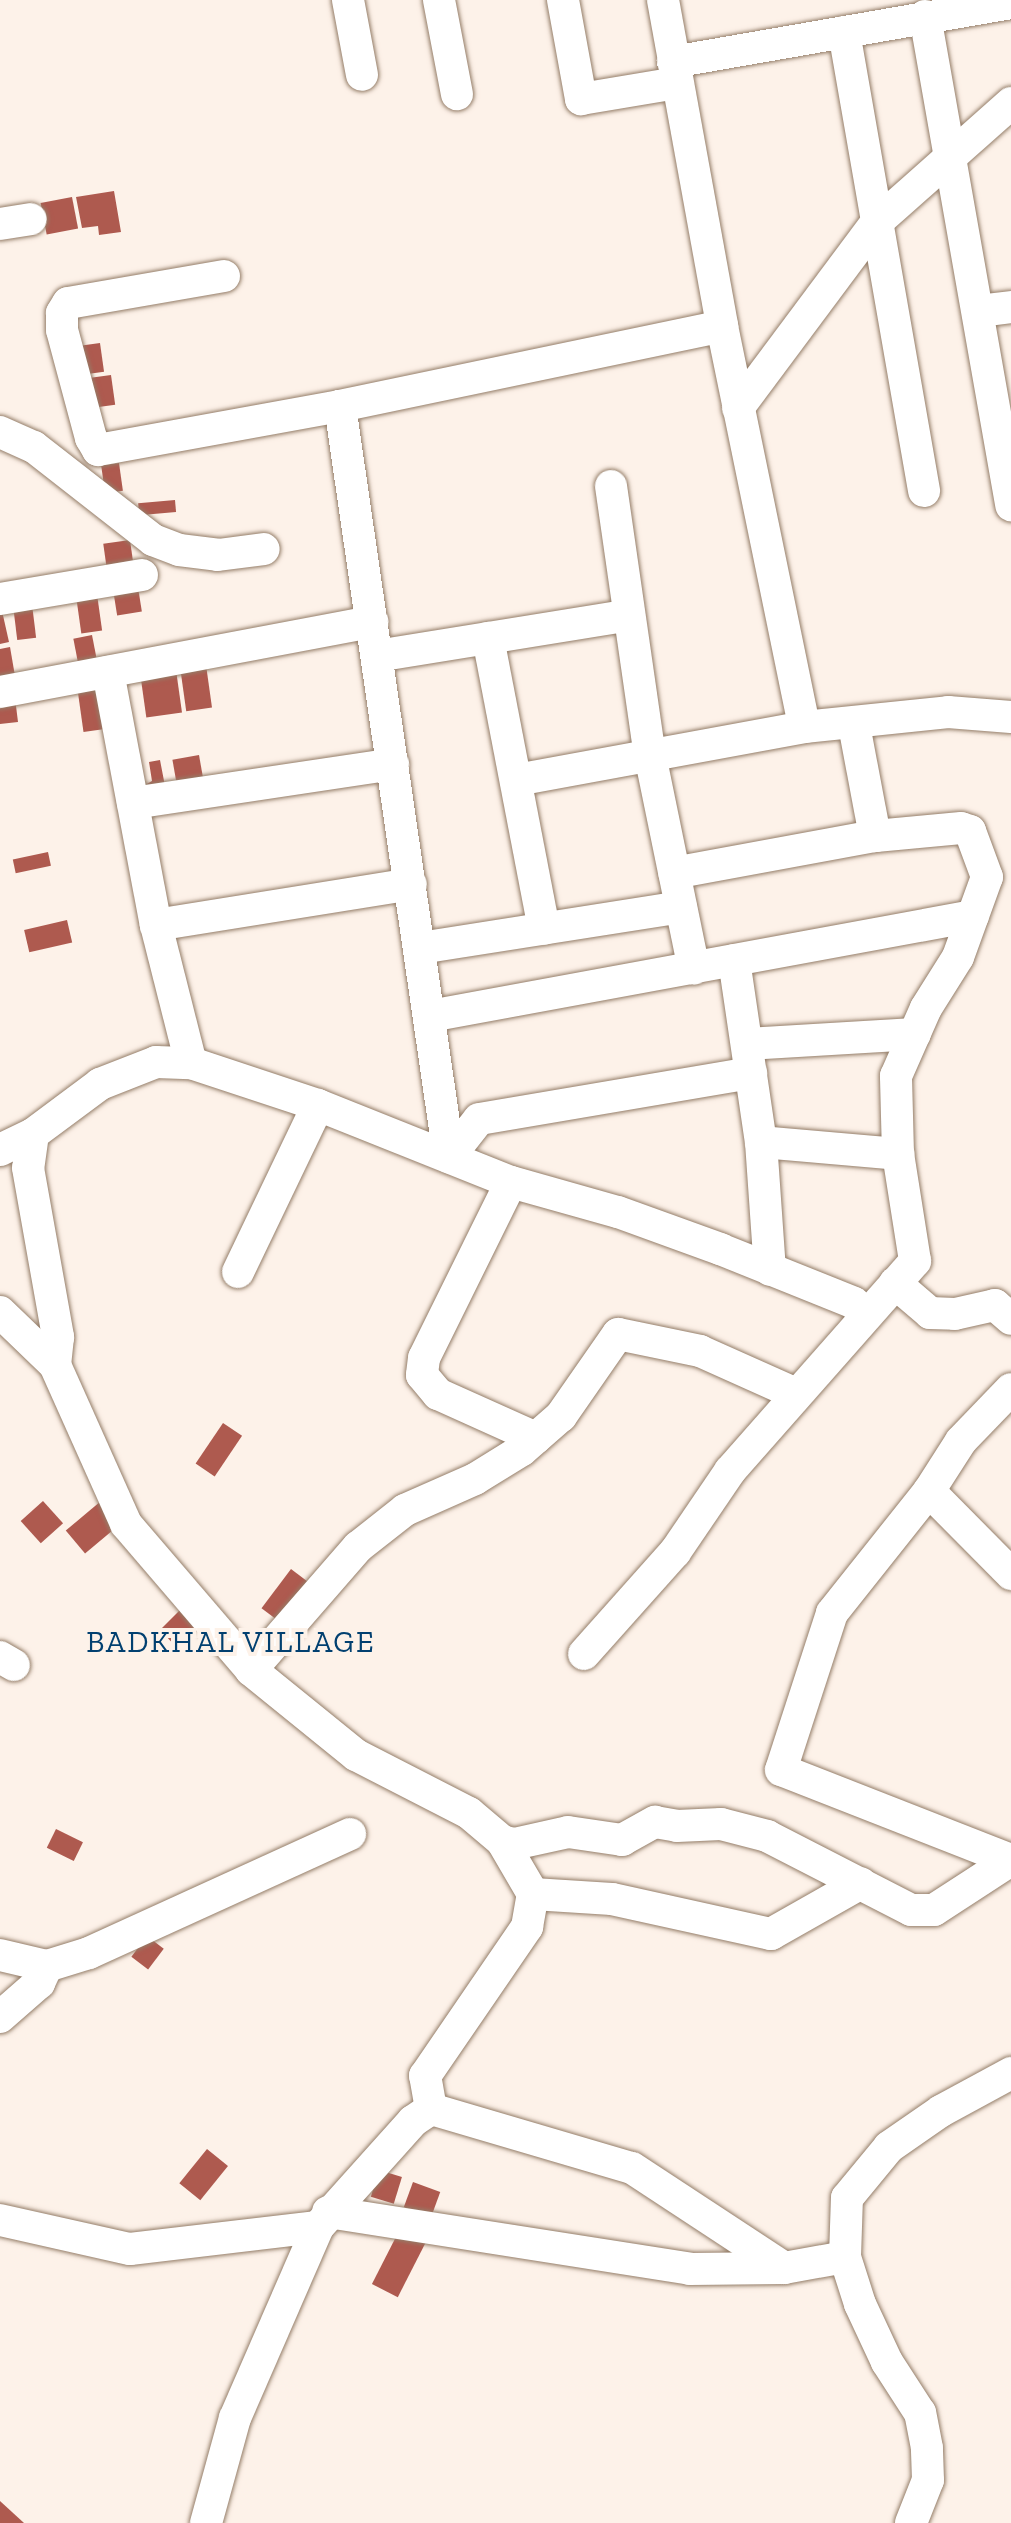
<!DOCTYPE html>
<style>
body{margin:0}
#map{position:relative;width:1011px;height:2523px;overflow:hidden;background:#fdf2e9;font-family:"Zilla Slab",serif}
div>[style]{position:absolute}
.building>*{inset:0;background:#ae5a4f;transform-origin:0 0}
.roads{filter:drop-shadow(0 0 2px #947d68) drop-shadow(0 0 2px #947d68)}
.minor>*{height:32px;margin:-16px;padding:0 16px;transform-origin:16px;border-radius:16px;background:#fff}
span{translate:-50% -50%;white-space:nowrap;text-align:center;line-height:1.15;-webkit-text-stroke:8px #fdf2e9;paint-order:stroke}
.neighbourhood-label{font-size:30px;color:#024070;letter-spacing:2px}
</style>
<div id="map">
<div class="building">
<i style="clip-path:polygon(114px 191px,121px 232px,99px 235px,98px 226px,82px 228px,76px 197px)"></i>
<i style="left:72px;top:197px;width:32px;height:32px;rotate:79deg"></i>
<i style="left:100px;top:343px;width:29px;height:22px;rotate:82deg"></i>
<i style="left:111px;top:375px;width:30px;height:26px;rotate:82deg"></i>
<i style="left:119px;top:463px;width:28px;height:18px;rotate:82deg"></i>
<i style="left:175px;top:500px;width:12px;height:37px;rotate:85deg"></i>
<i style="left:130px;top:540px;width:29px;height:27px;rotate:82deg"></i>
<i style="left:137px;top:581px;width:31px;height:25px;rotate:81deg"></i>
<i style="left:96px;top:587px;width:44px;height:21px;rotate:82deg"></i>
<i style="left:31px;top:596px;width:42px;height:19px;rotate:83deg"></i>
<i style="clip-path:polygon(0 602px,9px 642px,0 644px)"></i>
<i style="left:92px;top:635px;width:26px;height:19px;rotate:79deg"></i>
<i style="clip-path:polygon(10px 647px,15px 676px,0 678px,0 649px)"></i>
<i style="left:206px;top:665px;width:43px;height:26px;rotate:82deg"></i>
<i style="left:176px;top:670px;width:43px;height:36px;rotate:82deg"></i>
<i style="left:102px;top:684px;width:45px;height:25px;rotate:82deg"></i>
<i style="clip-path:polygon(15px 698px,18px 722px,0 724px,0 700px)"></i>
<i style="left:199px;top:755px;width:29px;height:27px;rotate:80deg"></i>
<i style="clip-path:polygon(160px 760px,165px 786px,135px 791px,152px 781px,149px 762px)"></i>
<i style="left:48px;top:852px;width:14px;height:36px;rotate:78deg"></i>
<i style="left:67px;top:920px;width:23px;height:44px;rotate:77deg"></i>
<i style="left:223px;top:1423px;width:23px;height:49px;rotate:34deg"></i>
<i style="left:43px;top:1501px;width:30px;height:30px;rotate:48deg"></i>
<i style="left:101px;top:1501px;width:30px;height:46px;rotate:50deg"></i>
<i style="left:291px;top:1569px;width:31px;height:49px;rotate:37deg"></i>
<i style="left:181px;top:1609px;width:27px;height:30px;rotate:45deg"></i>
<i style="left:56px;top:1829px;width:30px;height:21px;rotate:26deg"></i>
<i style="left:147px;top:1936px;width:21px;height:26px;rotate:37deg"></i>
<i style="left:207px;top:2149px;width:27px;height:44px;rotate:39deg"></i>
<i style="left:379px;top:2170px;width:24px;height:28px;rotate:17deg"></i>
<i style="left:413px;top:2182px;width:29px;height:27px;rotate:20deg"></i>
<i style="left:401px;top:2227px;width:29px;height:64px;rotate:27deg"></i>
<i style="clip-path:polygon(0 2501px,24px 2523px,0 2523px)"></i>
</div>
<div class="roads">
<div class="minor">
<i style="left:348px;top:0;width:76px;rotate:79.4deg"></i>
<i style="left:439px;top:0;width:96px;rotate:79.2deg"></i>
<i style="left:563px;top:0;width:101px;rotate:79.7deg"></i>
<i style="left:581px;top:99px;width:97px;rotate:-9.5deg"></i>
<i style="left:663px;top:0;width:331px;rotate:79.7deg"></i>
<i style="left:722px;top:326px;width:409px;rotate:78.4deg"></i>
<i style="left:925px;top:16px;width:497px;rotate:80deg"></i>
<i style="left:844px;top:32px;width:466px;rotate:80.1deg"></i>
<i style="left:673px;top:62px;width:343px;rotate:-9.9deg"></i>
<i style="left:0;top:224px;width:31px;rotate:-9deg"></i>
<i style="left:224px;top:276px;width:158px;rotate:170.2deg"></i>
<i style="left:68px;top:303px;width:12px;rotate:121deg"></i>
<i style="left:62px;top:313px;width:17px;rotate:90deg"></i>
<i style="left:62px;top:330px;width:112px;rotate:75deg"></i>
<i style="left:91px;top:438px;width:14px;rotate:60deg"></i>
<i style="left:98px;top:450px;width:246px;rotate:-10.3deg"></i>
<i style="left:340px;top:406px;width:390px;rotate:-11.8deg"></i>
<i style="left:979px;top:311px;width:32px;rotate:-7deg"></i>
<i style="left:340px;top:406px;width:759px;rotate:81.74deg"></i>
<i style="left:738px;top:408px;width:231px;rotate:-53.3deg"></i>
<i style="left:876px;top:223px;width:181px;rotate:-41.6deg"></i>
<i style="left:0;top:432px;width:37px;rotate:24deg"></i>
<i style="left:34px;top:447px;width:151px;rotate:38deg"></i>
<i style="left:153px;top:540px;width:28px;rotate:21deg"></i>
<i style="left:179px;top:550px;width:39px;rotate:7deg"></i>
<i style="left:218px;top:555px;width:46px;rotate:-7.4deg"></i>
<i style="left:611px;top:486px;width:272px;rotate:81.8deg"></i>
<i style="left:650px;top:755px;width:218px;rotate:78.4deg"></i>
<i style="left:0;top:599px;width:144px;rotate:-9.6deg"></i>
<i style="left:488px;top:638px;width:296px;rotate:79.1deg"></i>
<i style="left:377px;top:656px;width:255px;rotate:-9.2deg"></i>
<i style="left:108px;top:672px;width:258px;rotate:79.3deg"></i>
<i style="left:156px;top:925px;width:142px;rotate:75.8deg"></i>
<i style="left:0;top:692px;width:379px;rotate:-10.7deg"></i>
<i style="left:854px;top:725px;width:113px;rotate:79.3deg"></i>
<i style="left:516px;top:780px;width:293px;rotate:-10.4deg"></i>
<i style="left:804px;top:727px;width:145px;rotate:-5.9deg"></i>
<i style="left:948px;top:712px;width:63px;rotate:4.5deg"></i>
<i style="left:133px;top:803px;width:263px;rotate:-8.5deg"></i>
<i style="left:156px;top:925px;width:258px;rotate:-9.1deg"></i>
<i style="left:420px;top:948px;width:264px;rotate:-8.9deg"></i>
<i style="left:734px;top:960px;width:184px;rotate:81.6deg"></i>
<i style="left:761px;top:1142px;width:128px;rotate:86deg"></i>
<i style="left:430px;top:1016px;width:552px;rotate:-10.43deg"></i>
<i style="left:747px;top:1044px;width:168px;rotate:-3.4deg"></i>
<i style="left:33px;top:1134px;width:34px;rotate:98deg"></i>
<i style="left:28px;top:1168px;width:172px;rotate:79.9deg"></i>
<i style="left:58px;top:1337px;width:28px;rotate:96deg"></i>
<i style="left:761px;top:1142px;width:138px;rotate:5deg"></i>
<i style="left:0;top:1150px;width:37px;rotate:-26deg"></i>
<i style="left:33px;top:1134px;width:84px;rotate:-36.7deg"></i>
<i style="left:100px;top:1084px;width:60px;rotate:-21.4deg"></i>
<i style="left:156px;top:1062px;width:35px;rotate:2deg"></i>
<i style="left:191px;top:1063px;width:134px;rotate:18.3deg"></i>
<i style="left:318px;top:1105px;width:208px;rotate:21.8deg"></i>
<i style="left:511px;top:1182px;width:111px;rotate:15.7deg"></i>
<i style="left:618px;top:1212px;width:109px;rotate:19.9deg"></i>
<i style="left:720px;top:1249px;width:144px;rotate:21.9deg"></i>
<i style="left:854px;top:1303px;width:16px;rotate:45deg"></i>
<i style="left:449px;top:1157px;width:48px;rotate:-51.7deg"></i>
<i style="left:479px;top:1119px;width:276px;rotate:-9.6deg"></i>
<i style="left:511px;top:1182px;width:196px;rotate:116.3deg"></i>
<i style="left:424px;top:1358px;width:17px;rotate:97deg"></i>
<i style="left:422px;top:1375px;width:25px;rotate:50deg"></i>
<i style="left:438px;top:1394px;width:107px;rotate:24.2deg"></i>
<i style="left:238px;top:1272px;width:185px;rotate:-64.4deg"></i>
<i style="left:895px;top:1283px;width:46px;rotate:40.6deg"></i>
<i style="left:930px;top:1313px;width:25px;rotate:2deg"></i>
<i style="left:955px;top:1314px;width:41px;rotate:-12.7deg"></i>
<i style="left:995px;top:1305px;width:21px;rotate:41deg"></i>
<i style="left:0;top:1312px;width:76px;rotate:43.9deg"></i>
<i style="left:55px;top:1365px;width:174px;rotate:65.9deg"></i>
<i style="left:126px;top:1524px;width:192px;rotate:49.4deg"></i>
<i style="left:251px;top:1670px;width:135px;rotate:39deg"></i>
<i style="left:356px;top:1755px;width:127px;rotate:27.2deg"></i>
<i style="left:469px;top:1813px;width:43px;rotate:40.3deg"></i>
<i style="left:502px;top:1841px;width:12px;rotate:14deg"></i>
<i style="left:514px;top:1844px;width:55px;rotate:-12.5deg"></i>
<i style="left:568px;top:1832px;width:55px;rotate:8.4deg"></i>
<i style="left:622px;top:1840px;width:38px;rotate:-29deg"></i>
<i style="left:655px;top:1822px;width:22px;rotate:10deg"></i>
<i style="left:677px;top:1826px;width:44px;rotate:-2.6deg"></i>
<i style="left:721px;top:1824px;width:48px;rotate:14.6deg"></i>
<i style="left:767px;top:1836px;width:162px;rotate:27.2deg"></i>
<i style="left:911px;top:1910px;width:23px"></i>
<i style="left:934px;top:1910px;width:92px;rotate:-33deg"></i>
<i style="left:929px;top:1491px;width:117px;rotate:45.3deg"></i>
<i style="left:584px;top:1654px;width:137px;rotate:-48.3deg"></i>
<i style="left:675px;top:1552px;width:98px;rotate:-55.8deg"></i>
<i style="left:730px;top:1471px;width:280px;rotate:-48.6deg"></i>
<i style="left:915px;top:1261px;width:108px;rotate:-99deg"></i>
<i style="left:898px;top:1154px;width:78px;rotate:-91.5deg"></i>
<i style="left:896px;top:1076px;width:74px;rotate:-66.2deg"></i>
<i style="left:926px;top:1008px;width:60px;rotate:-57.9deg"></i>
<i style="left:958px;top:957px;width:85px;rotate:-70.1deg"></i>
<i style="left:987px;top:877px;width:49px;rotate:-110.3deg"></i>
<i style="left:970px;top:831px;width:9px;rotate:-162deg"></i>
<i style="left:961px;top:828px;width:86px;rotate:174.7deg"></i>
<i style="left:875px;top:836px;width:204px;rotate:169.6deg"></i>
<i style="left:0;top:1657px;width:16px;rotate:30deg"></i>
<i style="left:251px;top:1670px;width:163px;rotate:-49deg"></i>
<i style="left:358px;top:1547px;width:60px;rotate:-38.2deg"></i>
<i style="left:405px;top:1510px;width:77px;rotate:-23.9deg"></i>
<i style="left:475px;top:1479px;width:55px;rotate:-31.7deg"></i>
<i style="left:522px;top:1450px;width:52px;rotate:-41.1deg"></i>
<i style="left:561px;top:1416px;width:100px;rotate:-55.2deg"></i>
<i style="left:618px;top:1334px;width:84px;rotate:11.7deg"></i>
<i style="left:700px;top:1351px;width:105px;rotate:24.1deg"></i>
<i style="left:502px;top:1841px;width:61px;rotate:59.7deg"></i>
<i style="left:533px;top:1894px;width:79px;rotate:3.6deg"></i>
<i style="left:612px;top:1899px;width:163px;rotate:12.4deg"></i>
<i style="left:771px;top:1934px;width:103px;rotate:-29.5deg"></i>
<i style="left:1011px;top:1860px;width:247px;rotate:-158.6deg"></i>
<i style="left:781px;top:1770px;width:165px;rotate:-72deg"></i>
<i style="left:832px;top:1613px;width:156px;rotate:-51.5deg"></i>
<i style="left:929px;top:1491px;width:59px;rotate:-57.4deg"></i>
<i style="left:961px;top:1441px;width:72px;rotate:-46.1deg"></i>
<i style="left:0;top:1955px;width:48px;rotate:13.2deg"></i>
<i style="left:47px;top:1966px;width:44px;rotate:-17.2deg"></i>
<i style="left:89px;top:1953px;width:287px;rotate:-24.5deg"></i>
<i style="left:0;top:2017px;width:52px;rotate:-41.1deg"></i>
<i style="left:39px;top:1983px;width:19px;rotate:-65deg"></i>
<i style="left:431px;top:2109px;width:34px;rotate:-100deg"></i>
<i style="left:425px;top:2076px;width:181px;rotate:-55.6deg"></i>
<i style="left:527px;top:1927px;width:34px;rotate:-80deg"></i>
<i style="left:328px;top:2212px;width:366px;rotate:8.9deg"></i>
<i style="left:690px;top:2269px;width:94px;rotate:-0.6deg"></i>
<i style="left:784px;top:2268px;width:62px;rotate:-10.2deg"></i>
<i style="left:0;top:2220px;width:133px;rotate:12.6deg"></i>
<i style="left:130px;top:2249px;width:189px;rotate:-6.7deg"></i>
<i style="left:206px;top:2523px;width:109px;rotate:-74.6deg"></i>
<i style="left:235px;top:2418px;width:208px;rotate:-66.5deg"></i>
<i style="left:318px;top:2227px;width:142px;rotate:-48.1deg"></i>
<i style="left:413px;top:2121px;width:22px;rotate:-34deg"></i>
<i style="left:431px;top:2109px;width:209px;rotate:16.4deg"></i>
<i style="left:632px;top:2168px;width:182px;rotate:33.3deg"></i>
<i style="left:911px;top:2523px;width:46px;rotate:-68.4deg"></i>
<i style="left:928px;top:2480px;width:32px;rotate:-92deg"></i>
<i style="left:927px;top:2448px;width:36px;rotate:-101deg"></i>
<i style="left:920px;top:2413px;width:61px;rotate:-122.9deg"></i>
<i style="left:887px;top:2362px;width:64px;rotate:-115deg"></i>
<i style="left:860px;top:2304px;width:49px;rotate:-107.7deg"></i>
<i style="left:845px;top:2257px;width:59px;rotate:-88.1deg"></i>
<i style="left:847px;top:2198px;width:66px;rotate:-50.5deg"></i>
<i style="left:889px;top:2147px;width:63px;rotate:-34.7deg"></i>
<i style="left:941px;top:2111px;width:80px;rotate:-28.5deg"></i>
</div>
</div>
<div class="neighbourhood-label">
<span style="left:231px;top:1642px">BADKHAL VILLAGE</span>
</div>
</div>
